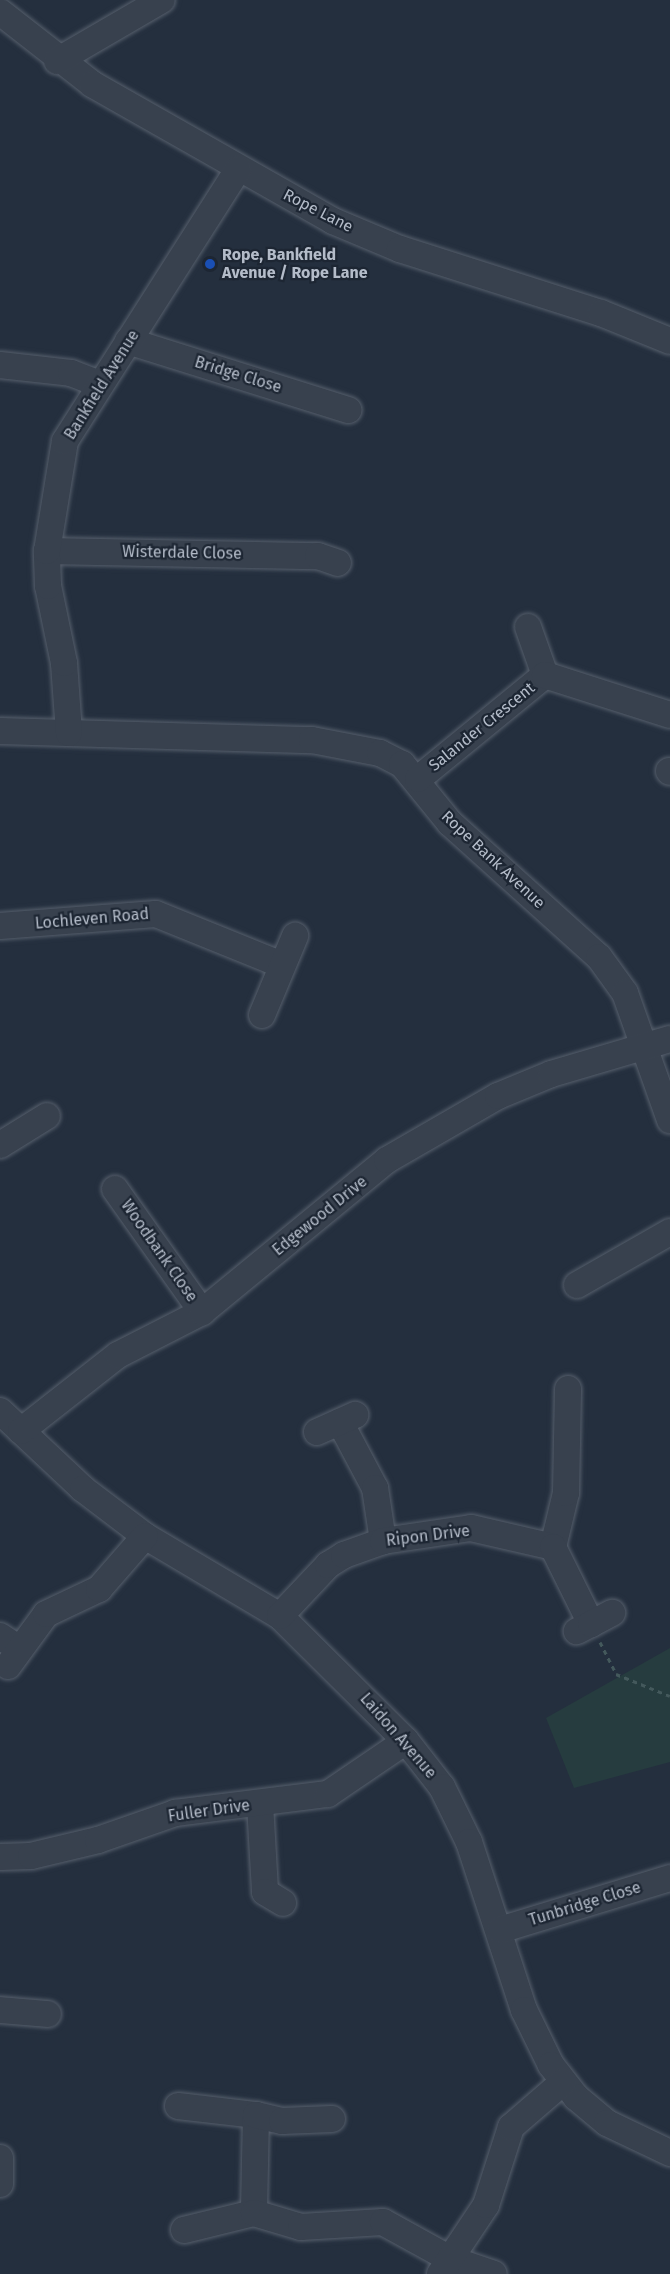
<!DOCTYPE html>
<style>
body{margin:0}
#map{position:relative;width:670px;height:2274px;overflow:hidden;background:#242f3e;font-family:"Fira Sans",sans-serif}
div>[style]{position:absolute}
.green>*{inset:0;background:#263c3f}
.path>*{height:3px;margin-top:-1.5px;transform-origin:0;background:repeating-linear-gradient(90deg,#44595c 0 4.5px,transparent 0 9px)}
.roads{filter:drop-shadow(0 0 2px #565f6c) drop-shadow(0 0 2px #565f6c)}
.minor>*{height:26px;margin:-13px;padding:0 13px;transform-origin:13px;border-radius:13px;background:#38414e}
.dots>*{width:16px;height:16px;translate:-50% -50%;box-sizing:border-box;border:3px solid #1d2633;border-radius:50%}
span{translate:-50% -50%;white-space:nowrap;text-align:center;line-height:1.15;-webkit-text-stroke:4.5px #1d2633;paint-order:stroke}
.street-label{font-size:16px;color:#b4bcc9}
.poi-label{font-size:16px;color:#b4bcc9;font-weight:700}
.left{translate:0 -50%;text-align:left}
</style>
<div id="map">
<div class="green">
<i style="clip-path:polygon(670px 1648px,670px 1762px,574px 1788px,546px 1718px)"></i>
</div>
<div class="path">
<i style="left:600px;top:1642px;width:36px;rotate:63deg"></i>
<i style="left:616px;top:1674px;width:58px;rotate:22.2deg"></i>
</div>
<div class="roads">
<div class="minor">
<i style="left:0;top:12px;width:117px;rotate:38deg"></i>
<i style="left:92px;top:84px;width:277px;rotate:29.6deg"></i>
<i style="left:333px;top:221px;width:73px;rotate:22.7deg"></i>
<i style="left:400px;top:249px;width:211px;rotate:17.7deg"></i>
<i style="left:601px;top:313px;width:74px;rotate:22.1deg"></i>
<i style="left:57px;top:61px;width:121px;rotate:-30.2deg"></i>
<i style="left:128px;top:341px;width:231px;rotate:17.4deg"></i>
<i style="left:0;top:365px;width:71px;rotate:6.4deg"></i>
<i style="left:71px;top:373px;width:31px;rotate:21deg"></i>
<i style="left:47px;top:551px;width:271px;rotate:1.1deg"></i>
<i style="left:318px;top:556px;width:21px;rotate:19deg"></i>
<i style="left:528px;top:627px;width:51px;rotate:70.5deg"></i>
<i style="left:0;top:731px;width:312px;rotate:1.7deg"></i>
<i style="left:312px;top:740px;width:69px;rotate:10.8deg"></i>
<i style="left:380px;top:753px;width:25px;rotate:27deg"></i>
<i style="left:402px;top:764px;width:76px;rotate:50.9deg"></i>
<i style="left:450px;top:823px;width:200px;rotate:42deg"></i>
<i style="left:599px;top:957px;width:44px;rotate:54.2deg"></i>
<i style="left:625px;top:993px;width:135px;rotate:70.5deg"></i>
<i style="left:69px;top:733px;width:70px;rotate:-94.1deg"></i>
<i style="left:64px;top:663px;width:79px;rotate:-101.7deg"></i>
<i style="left:48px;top:586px;width:35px;rotate:-92deg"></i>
<i style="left:47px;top:551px;width:111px;rotate:-80.7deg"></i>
<i style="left:65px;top:441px;width:322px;rotate:-57.5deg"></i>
<i style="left:669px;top:771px;width:1px;rotate:45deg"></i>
<i style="left:418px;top:779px;width:164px;rotate:-39.3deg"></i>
<i style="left:545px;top:675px;width:131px;rotate:17.7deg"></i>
<i style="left:0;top:926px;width:156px;rotate:-4.4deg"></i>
<i style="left:156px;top:914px;width:136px;rotate:22deg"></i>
<i style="left:262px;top:1015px;width:86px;rotate:-67.3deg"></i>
<i style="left:0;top:1145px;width:55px;rotate:-31.7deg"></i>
<i style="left:115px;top:1189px;width:151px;rotate:54.7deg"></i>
<i style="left:577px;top:1285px;width:107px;rotate:-29.7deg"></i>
<i style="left:0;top:1411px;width:114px;rotate:43.2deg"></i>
<i style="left:83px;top:1489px;width:78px;rotate:37.2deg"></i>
<i style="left:145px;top:1536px;width:157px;rotate:30.7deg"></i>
<i style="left:280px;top:1616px;width:177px;rotate:44.8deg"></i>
<i style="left:406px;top:1741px;width:58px;rotate:52deg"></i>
<i style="left:442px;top:1787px;width:61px;rotate:63.9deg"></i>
<i style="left:469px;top:1842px;width:177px;rotate:71.9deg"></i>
<i style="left:524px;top:2010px;width:61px;rotate:63.9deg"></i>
<i style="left:551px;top:2065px;width:41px;rotate:52deg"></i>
<i style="left:576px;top:2097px;width:40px;rotate:40deg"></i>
<i style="left:607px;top:2123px;width:70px;rotate:25.5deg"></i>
<i style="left:340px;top:1422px;width:75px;rotate:62.1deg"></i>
<i style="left:375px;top:1488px;width:54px;rotate:81.4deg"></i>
<i style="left:21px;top:1431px;width:123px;rotate:-38.1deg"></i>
<i style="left:118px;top:1355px;width:94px;rotate:-27.1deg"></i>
<i style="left:202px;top:1312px;width:239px;rotate:-39.4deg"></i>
<i style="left:387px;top:1160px;width:128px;rotate:-30deg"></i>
<i style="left:498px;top:1096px;width:57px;rotate:-22.5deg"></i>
<i style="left:551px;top:1074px;width:124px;rotate:-16.4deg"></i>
<i style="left:317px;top:1432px;width:42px;rotate:-24.1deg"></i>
<i style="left:553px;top:1547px;width:56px;rotate:-76.5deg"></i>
<i style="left:566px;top:1493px;width:104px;rotate:-88.9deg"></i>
<i style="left:280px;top:1616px;width:70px;rotate:-46.7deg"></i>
<i style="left:328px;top:1565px;width:19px;rotate:-32deg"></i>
<i style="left:344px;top:1555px;width:41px;rotate:-19.7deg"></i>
<i style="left:383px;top:1541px;width:89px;rotate:-8.4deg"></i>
<i style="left:471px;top:1528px;width:84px;rotate:13deg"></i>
<i style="left:553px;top:1547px;width:86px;rotate:63.7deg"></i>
<i style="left:591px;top:1624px;width:16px;rotate:153deg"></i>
<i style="left:591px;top:1624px;width:24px;rotate:-28deg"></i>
<i style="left:0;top:1636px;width:23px;rotate:34deg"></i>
<i style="left:8px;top:1666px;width:64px;rotate:-53.8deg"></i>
<i style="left:46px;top:1614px;width:59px;rotate:-25.3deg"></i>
<i style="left:99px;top:1589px;width:70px;rotate:-49deg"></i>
<i style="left:260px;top:1804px;width:88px;rotate:86.7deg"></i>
<i style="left:265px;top:1892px;width:21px;rotate:31deg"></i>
<i style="left:0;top:1857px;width:31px;rotate:-2deg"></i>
<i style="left:31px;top:1856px;width:69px;rotate:-13.4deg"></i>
<i style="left:98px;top:1840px;width:82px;rotate:-19.3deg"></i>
<i style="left:175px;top:1813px;width:154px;rotate:-7.1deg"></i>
<i style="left:328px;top:1794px;width:94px;rotate:-34.2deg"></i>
<i style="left:500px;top:1930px;width:178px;rotate:-17deg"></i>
<i style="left:0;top:2010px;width:48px;rotate:4.8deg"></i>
<i style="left:178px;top:2106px;width:79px;rotate:6.6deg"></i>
<i style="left:256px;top:2115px;width:98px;rotate:91.2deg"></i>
<i style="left:256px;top:2115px;width:27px;rotate:13deg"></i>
<i style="left:282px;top:2121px;width:50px;rotate:-2.3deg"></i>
<i style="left:0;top:2158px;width:26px;rotate:90deg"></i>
<i style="left:184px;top:2230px;width:72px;rotate:-13.7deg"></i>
<i style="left:254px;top:2213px;width:49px;rotate:16.6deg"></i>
<i style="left:301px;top:2227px;width:82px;rotate:-3.5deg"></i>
<i style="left:383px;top:2222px;width:77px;rotate:28.9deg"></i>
<i style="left:450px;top:2259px;width:46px;rotate:18.8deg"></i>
<i style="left:440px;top:2274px;width:83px;rotate:-56.3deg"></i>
<i style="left:486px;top:2205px;width:82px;rotate:-72.2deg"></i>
<i style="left:511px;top:2127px;width:69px;rotate:-40.9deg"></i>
</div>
</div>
<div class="dots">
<i style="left:210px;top:264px;background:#1a4fb4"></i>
</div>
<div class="street-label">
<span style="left:318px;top:211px;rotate:27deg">Rope Lane</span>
<span style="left:238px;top:375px;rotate:17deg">Bridge Close</span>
<span style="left:102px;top:385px;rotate:-58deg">Bankfield Avenue</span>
<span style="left:182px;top:553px;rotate:1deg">Wisterdale Close</span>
<span style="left:482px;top:727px;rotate:-39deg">Salander Crescent</span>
<span style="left:493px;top:860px;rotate:43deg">Rope Bank Avenue</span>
<span style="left:92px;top:919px;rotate:-5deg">Lochleven Road</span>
<span style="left:320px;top:1216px;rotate:-39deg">Edgewood Drive</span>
<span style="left:159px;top:1251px;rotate:55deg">Woodbank Close</span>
<span style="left:428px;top:1536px;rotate:-7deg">Ripon Drive</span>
<span style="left:398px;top:1736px;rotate:49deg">Laidon Avenue</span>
<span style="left:209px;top:1811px;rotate:-8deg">Fuller Drive</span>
<span style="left:585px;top:1904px;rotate:-17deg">Tunbridge Close</span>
</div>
<div class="poi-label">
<span class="left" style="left:222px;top:264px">Rope, Bankfield<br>Avenue / Rope Lane</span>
</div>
</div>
